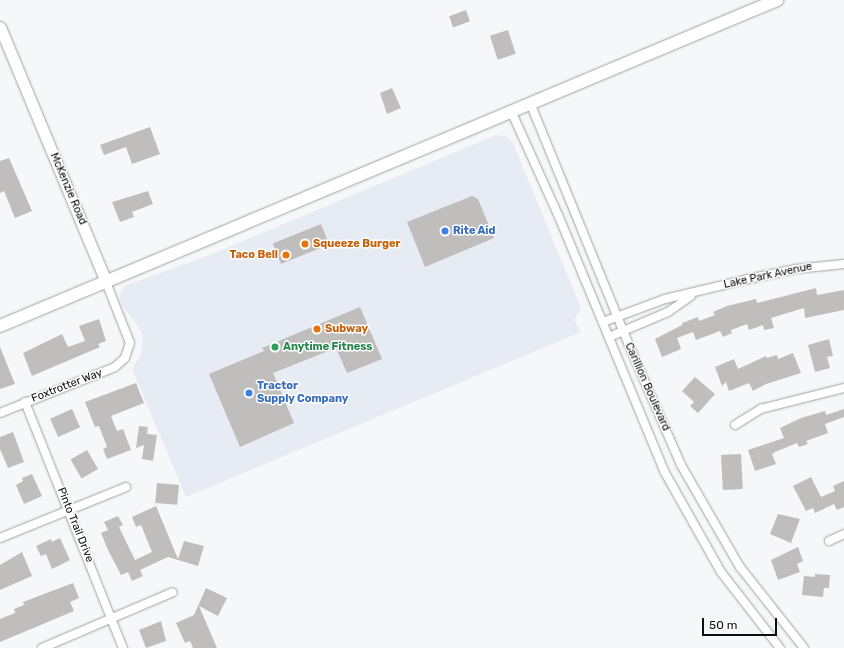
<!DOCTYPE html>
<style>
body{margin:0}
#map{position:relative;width:844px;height:648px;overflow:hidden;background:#f6f7f9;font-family:Rubik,sans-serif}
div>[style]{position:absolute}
.built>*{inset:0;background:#e7ebf4}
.building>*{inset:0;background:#c0bebd;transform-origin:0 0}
.roads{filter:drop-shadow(0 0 1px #a0a1a3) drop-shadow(0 0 1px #a0a1a3)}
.minor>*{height:8px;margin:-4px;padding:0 4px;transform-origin:4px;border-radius:4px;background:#fff}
.tertiary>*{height:11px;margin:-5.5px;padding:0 5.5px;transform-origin:5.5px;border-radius:5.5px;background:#fff}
.secondary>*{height:12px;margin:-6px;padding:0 6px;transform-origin:6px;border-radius:6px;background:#fff}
.dots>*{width:11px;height:11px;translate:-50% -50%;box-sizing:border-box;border:2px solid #fff;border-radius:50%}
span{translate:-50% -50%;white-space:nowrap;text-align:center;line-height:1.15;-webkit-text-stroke:3px #fff;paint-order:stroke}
.street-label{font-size:11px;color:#0f0f10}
.shop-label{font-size:11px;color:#366cbe;font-weight:700}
.left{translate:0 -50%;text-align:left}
.food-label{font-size:11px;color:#c56008;font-weight:700}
.right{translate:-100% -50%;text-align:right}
.leisure-label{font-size:11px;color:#27864d;font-weight:700}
.scale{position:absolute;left:702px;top:618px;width:75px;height:18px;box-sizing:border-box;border:2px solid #0f0f10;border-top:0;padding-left:5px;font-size:12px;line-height:14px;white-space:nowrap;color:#0f0f10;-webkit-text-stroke:3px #fff;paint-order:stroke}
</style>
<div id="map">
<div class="built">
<i style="clip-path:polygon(496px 135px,505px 136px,513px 143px,581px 308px,574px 320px,581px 332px,186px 497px,132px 369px,141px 355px,143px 336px,138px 326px,123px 307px,119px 296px,125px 286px,212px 254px)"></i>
</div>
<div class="building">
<i style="left:466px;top:10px;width:12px;height:18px;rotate:70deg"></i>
<i style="left:508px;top:30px;width:25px;height:19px;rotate:72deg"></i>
<i style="clip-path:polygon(392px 88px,401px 108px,387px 114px,380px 93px)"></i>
<i style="clip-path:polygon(150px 127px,160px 154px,132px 164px,126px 147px,104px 155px,100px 145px)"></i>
<i style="clip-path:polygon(9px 158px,32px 211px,15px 218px,4px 191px,0 193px,0 161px)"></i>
<i style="clip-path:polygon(148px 191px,153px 204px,132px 212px,134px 217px,120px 222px,112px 202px)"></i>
<i style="clip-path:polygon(472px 196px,478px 199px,494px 238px,425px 267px,407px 222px)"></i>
<i style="left:321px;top:224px;width:22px;height:52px;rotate:68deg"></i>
<i style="clip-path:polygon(816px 288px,817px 295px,844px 290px,844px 310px,805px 318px,804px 308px,771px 318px,774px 328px,764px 330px,763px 325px,749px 330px,747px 324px,731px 330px,732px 333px,723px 337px,720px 331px,696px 340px,693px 332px,677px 338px,681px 349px,662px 357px,655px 339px,682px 325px,682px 323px,698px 317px,699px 321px,715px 315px,713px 312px,727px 306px,756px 299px,757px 303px)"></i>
<i style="clip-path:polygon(360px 307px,382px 359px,347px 373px,336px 348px,273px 373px,294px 423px,240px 447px,209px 374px,264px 351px,262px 348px)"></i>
<i style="clip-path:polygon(99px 319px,106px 341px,98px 344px,100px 347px,32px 376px,23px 353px,62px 334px,68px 347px,85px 341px,79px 326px)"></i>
<i style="clip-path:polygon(829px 339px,833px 356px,827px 357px,830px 368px,815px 372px,808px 345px)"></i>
<i style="clip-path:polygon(0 347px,15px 384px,0 389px)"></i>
<i style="clip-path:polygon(793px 353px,801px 373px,766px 384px,753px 391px,749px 383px,729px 391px,726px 382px,722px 386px,715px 367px,734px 359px,738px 369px,766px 356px,767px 358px,777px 355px,778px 359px)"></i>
<i style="clip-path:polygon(695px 377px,715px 394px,698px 413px,690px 406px,694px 402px,682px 391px)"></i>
<i style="clip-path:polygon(136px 383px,144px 403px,111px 416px,117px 431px,123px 429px,131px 450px,107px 459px,103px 449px,107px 447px,99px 426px,95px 427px,85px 402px)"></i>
<i style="left:72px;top:409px;width:20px;height:24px;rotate:66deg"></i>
<i style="clip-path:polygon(844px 409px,844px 417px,825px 424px,828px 433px,806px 441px,808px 444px,799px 447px,797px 443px,775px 452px,772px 454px,776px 464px,755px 471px,748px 450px,784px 438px,780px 428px,801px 418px,825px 411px,826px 415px)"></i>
<i style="clip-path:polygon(139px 426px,148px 427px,147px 434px,157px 435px,153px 461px,142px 459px,144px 445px,136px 448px)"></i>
<i style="clip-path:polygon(13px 432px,24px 462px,8px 468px,0 449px,0 437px)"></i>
<i style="left:87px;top:450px;width:22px;height:19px;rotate:60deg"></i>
<i style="left:741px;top:454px;width:35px;height:20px;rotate:87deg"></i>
<i style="clip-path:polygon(32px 474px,42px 496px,24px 504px,16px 485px,23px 481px,22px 478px)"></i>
<i style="clip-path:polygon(811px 477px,821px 497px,835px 491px,833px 486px,844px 481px,844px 507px,837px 510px,834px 504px,815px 513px,813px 508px,806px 511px,793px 486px)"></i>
<i style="left:157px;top:483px;width:22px;height:20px;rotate:5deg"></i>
<i style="clip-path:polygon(156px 506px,178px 559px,184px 541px,204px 546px,198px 566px,168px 557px,140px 570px,143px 576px,132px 581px,128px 572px,121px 575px,108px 550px,101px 533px,108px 530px,104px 522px,118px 516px,123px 525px,119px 527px,135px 560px,152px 552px,141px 525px,136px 527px,132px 517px)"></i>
<i style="clip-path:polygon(778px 514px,800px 519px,791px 543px,770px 534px)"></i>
<i style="clip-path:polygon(60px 538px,70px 560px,52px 569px,46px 554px,41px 556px,36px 546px,51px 539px,52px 542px)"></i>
<i style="clip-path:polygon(798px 547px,803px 561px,797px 564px,800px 572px,778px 580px,771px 560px)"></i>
<i style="clip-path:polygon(22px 552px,32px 576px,0 590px,0 565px)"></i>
<i style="clip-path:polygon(815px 574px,830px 575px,829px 588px,824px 588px,823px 597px,802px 595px,804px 576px,815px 577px)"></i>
<i style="clip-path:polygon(73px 583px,79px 598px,70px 602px,74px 611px,0 642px,0 619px,15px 613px,14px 609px,24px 605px,23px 602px)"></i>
<i style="clip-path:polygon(206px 588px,227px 598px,218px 616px,199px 606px,217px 648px,193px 648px,190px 641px,185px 643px,176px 623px,194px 615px)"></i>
<i style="clip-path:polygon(161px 621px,166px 641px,146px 648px,139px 630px)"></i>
</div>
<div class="roads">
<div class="minor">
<i style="left:531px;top:105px;width:257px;rotate:67.8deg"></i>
<i style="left:628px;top:343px;width:133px;rotate:66.5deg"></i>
<i style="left:681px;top:465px;width:118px;rotate:60deg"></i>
<i style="left:740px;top:567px;width:103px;rotate:51.7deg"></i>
<i style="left:512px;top:113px;width:114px;rotate:65.7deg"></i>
<i style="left:559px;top:217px;width:275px;rotate:67.5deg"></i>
<i style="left:664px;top:471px;width:116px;rotate:60.6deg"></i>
<i style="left:721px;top:572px;width:96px;rotate:52.2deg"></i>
<i style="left:603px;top:322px;width:66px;rotate:-20.4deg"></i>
<i style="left:665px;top:299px;width:85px;rotate:-13.5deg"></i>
<i style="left:748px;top:279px;width:49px;rotate:-11.8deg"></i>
<i style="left:796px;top:269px;width:48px;rotate:-5.9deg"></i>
<i style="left:609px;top:337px;width:64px;rotate:-23deg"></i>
<i style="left:668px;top:312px;width:28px;rotate:-35deg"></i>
<i style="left:25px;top:402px;width:265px;rotate:68.3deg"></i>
<i style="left:0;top:413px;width:124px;rotate:-21.8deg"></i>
<i style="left:115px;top:367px;width:13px;rotate:-42deg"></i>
<i style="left:125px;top:358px;width:16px;rotate:-72deg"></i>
<i style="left:130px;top:343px;width:66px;rotate:-111.5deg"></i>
<i style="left:735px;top:425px;width:31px;rotate:-32deg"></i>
<i style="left:761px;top:409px;width:86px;rotate:-14.2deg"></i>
<i style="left:0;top:538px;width:136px;rotate:-22deg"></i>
<i style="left:829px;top:541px;width:17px;rotate:-25deg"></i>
<i style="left:42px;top:648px;width:142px;rotate:-23.1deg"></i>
</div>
<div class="tertiary">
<i style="left:0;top:27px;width:276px;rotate:67.4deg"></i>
</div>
<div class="secondary">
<i style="left:0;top:326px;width:843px;rotate:-22.76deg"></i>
</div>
</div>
<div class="dots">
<i style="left:445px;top:231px;background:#3f7fe0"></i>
<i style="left:305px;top:244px;background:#e8710a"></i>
<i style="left:286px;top:255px;background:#e8710a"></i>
<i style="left:317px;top:329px;background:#e8710a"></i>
<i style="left:275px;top:347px;background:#2e9e5b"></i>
<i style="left:249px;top:393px;background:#3f7fe0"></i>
</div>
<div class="street-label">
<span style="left:68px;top:189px;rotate:67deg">McKenzie Road</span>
<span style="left:768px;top:276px;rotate:-12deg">Lake Park Avenue</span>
<span style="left:67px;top:386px;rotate:-21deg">Foxtrotter Way</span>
<span style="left:647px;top:387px;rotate:66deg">Carillion Boulevard</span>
<span style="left:75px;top:525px;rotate:68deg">Pinto Trail Drive</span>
</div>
<div class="shop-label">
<span class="left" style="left:453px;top:231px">Rite Aid</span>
<span class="left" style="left:257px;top:393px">Tractor<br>Supply Company</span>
</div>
<div class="food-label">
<span class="left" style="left:313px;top:244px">Squeeze Burger</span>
<span class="right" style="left:278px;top:255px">Taco Bell</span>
<span class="left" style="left:325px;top:329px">Subway</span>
</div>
<div class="leisure-label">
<span class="left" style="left:283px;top:347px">Anytime Fitness</span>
</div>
<div class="scale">50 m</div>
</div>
